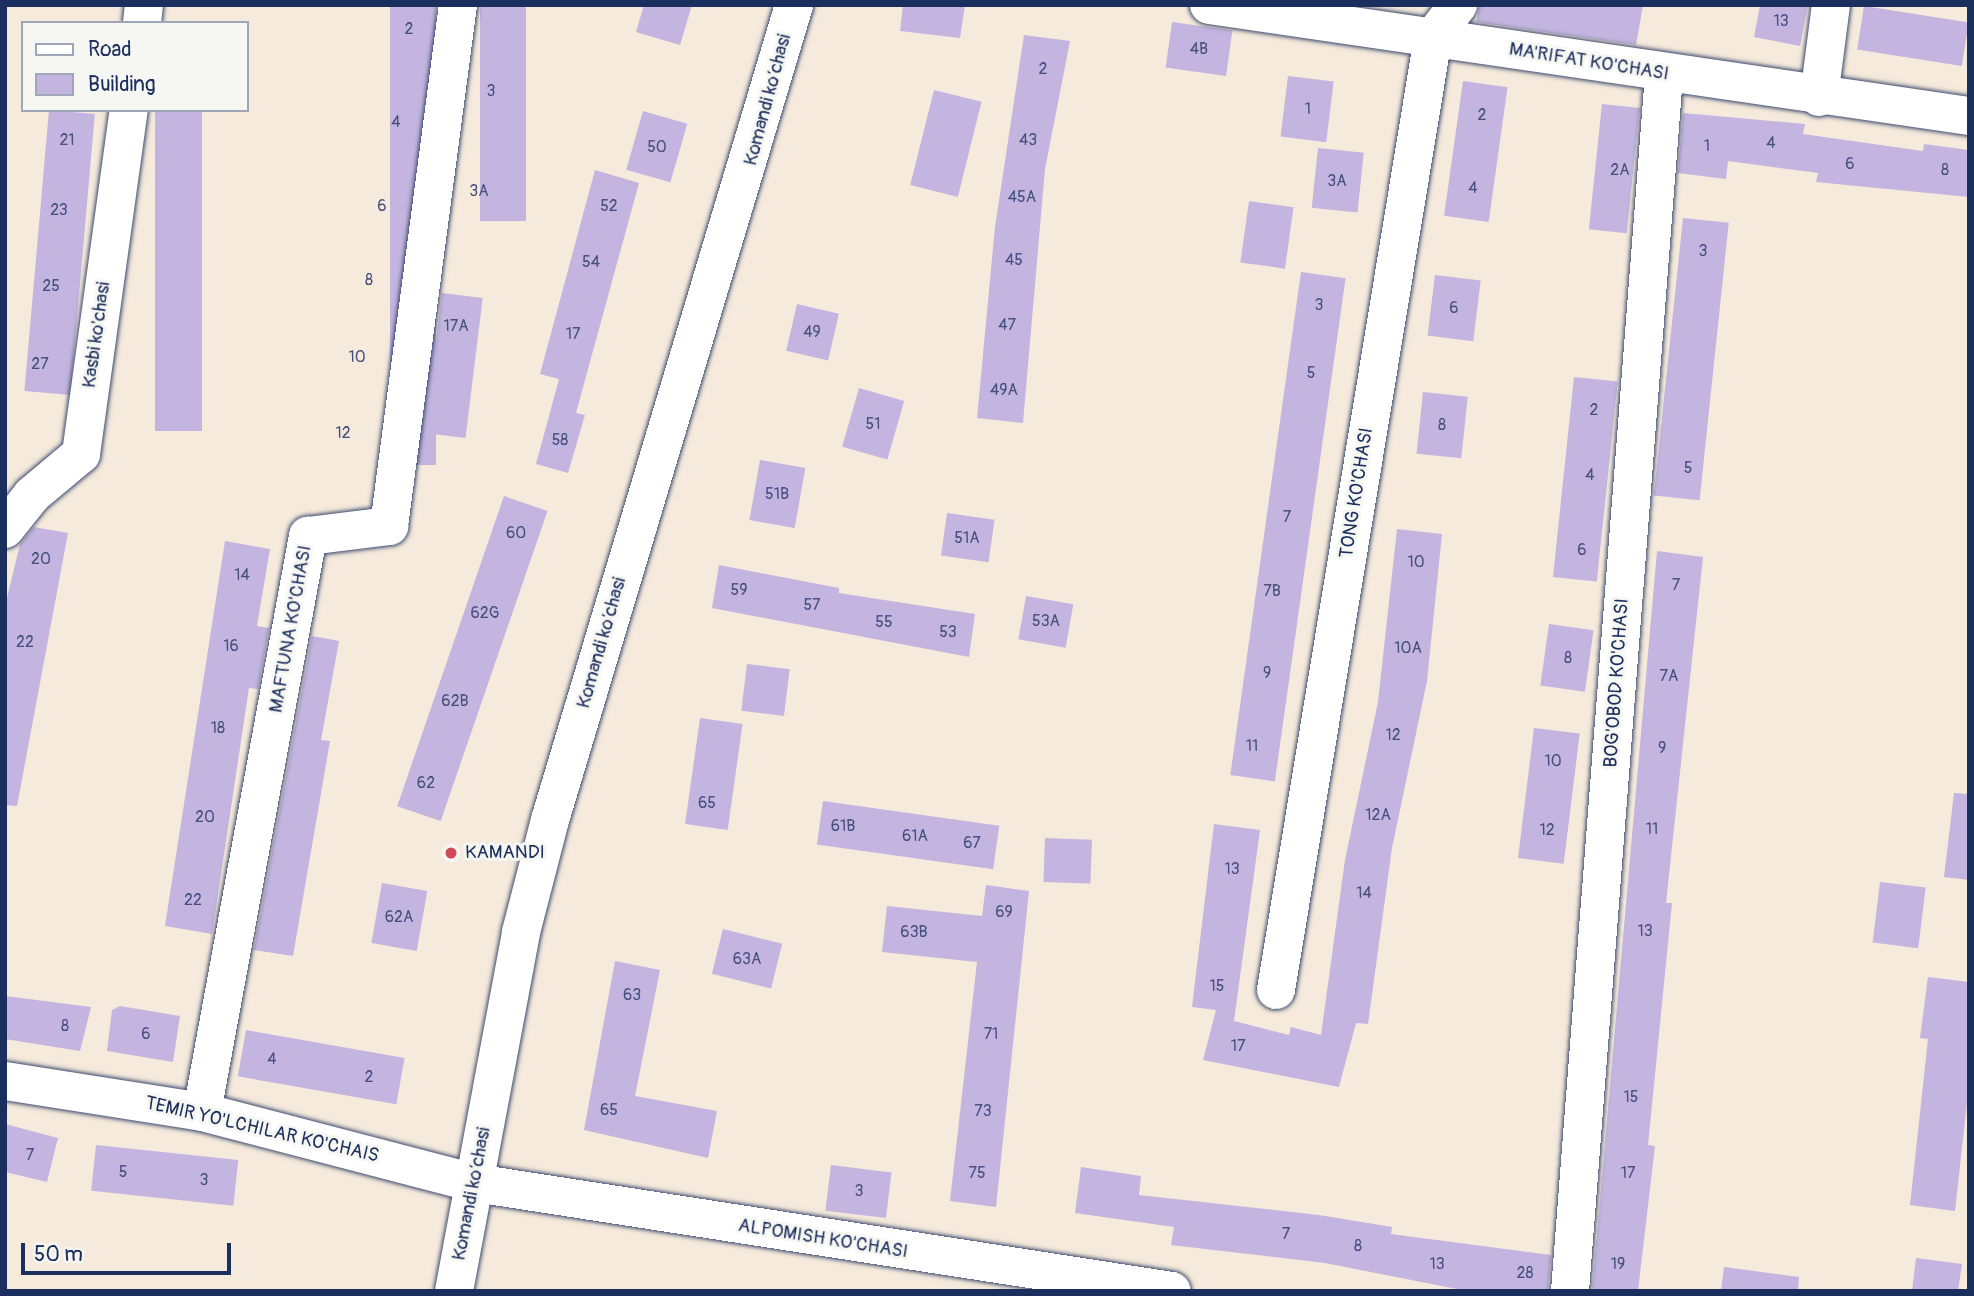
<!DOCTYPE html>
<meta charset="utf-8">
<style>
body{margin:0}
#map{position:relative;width:1974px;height:1296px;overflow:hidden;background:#f5eadb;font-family:Pangolin,sans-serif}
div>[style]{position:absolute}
.building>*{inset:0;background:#c3b5df;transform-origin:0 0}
.roads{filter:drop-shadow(0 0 2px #3c4b71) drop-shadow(0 0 2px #3c4b71)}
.minor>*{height:38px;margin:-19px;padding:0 19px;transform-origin:19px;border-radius:19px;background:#fff}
.major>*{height:38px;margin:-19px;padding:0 19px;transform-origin:19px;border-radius:19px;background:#fff}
.dots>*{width:19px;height:19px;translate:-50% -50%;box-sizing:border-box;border:4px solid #f6f6f2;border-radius:50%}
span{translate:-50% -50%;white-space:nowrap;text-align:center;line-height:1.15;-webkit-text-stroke:6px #f6f6f2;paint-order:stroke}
.number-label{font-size:16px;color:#45507e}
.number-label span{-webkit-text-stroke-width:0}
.street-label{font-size:19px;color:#1b2f5e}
.poi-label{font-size:19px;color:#1b2f5e}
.left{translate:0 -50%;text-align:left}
.frame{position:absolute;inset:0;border:7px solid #1b2f5e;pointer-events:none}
.legend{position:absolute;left:21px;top:21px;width:228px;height:91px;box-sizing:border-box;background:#f6f6f2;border:2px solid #9ea6b7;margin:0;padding:9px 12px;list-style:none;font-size:21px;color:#1b2f5e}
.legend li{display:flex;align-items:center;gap:14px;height:35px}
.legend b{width:35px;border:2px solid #9ea6b7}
.scale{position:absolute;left:21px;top:1243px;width:210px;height:32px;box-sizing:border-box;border:4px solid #1b2f5e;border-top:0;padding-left:9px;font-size:21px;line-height:24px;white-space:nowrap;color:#1b2f5e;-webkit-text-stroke:5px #f6f6f2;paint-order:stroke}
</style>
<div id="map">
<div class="building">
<i style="left:390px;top:5px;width:46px;height:460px"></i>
<i style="left:480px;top:5px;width:46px;height:216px"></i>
<i style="clip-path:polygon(644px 5px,692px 5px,680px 45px,636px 32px)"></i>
<i style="clip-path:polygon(903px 5px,965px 5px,960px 38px,900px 31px)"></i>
<i style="clip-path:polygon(1480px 5px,1643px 5px,1636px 45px,1476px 22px)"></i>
<i style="clip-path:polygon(1760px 5px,1808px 5px,1800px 46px,1754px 37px)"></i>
<i style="left:1864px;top:6px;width:106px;height:44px;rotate:9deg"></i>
<i style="left:1172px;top:22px;width:61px;height:46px;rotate:8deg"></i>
<i style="clip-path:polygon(1024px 35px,1070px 41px,1045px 169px,1023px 423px,977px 418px,995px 227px)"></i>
<i style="left:1288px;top:76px;width:46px;height:61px;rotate:7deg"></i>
<i style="left:1463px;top:81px;width:45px;height:136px;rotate:8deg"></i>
<i style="left:934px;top:90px;width:49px;height:98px;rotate:14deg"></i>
<i style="left:1602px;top:104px;width:38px;height:126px;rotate:6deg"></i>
<i style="left:49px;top:110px;width:46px;height:282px;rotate:5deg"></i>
<i style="left:155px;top:110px;width:47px;height:321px"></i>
<i style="left:643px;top:111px;width:46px;height:61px;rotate:16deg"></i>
<i style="clip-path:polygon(1683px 113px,1805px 124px,1803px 134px,1923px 151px,1924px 144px,1969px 150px,1969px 197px,1816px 182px,1818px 173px,1728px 161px,1726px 179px,1678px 173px)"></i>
<i style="left:1318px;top:148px;width:46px;height:60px;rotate:6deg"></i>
<i style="clip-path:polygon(595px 170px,639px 183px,576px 413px,585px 415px,568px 473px,536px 464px,559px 379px,540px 374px)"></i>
<i style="left:1249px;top:201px;width:45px;height:62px;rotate:8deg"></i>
<i style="left:1683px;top:218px;width:46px;height:279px;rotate:6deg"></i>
<i style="left:1301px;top:272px;width:45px;height:508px;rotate:8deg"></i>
<i style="left:1435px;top:275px;width:46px;height:61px;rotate:7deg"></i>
<i style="left:442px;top:293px;width:41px;height:141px;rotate:7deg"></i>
<i style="left:797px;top:304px;width:43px;height:48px;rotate:13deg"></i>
<i style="left:1574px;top:377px;width:44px;height:201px;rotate:6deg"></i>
<i style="left:859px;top:388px;width:47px;height:61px;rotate:16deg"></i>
<i style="left:1423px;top:392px;width:45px;height:62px;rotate:6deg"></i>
<i style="left:760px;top:460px;width:46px;height:61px;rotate:10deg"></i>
<i style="left:504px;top:496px;width:46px;height:328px;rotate:19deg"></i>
<i style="left:947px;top:513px;width:48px;height:43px;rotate:8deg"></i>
<i style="clip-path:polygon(34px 527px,68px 533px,17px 806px,5px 805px,5px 606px,20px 544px)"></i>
<i style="clip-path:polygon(1397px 529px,1442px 534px,1427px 681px,1392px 848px,1368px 1024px,1356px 1023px,1339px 1087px,1203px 1060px,1216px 1010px,1192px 1007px,1214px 824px,1260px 830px,1234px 1021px,1289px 1035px,1291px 1027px,1321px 1035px,1345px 860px,1378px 702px)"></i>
<i style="clip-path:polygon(225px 541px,270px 549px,257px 626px,269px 628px,258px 689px,249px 688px,212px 934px,165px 926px)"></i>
<i style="clip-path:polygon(1657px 551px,1703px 557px,1666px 903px,1672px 903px,1648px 1145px,1655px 1146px,1638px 1291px,1592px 1291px)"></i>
<i style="clip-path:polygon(719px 565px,839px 588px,839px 593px,975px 614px,969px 657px,712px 608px)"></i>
<i style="left:1026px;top:596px;width:48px;height:44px;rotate:10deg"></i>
<i style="left:1549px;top:624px;width:45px;height:62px;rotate:8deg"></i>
<i style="clip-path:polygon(312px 636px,339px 641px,321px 740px,330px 741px,293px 956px,254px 950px)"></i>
<i style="left:747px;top:664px;width:43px;height:47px;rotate:7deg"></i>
<i style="left:700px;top:718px;width:43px;height:107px;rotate:8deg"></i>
<i style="left:1534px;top:728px;width:46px;height:131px;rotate:7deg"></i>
<i style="clip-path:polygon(1954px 793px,1969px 794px,1969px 880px,1944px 877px)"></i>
<i style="left:823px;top:801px;width:178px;height:44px;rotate:8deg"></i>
<i style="left:1045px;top:838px;width:47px;height:44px;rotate:2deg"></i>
<i style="left:1880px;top:882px;width:46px;height:61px;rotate:7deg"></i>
<i style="left:382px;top:883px;width:46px;height:61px;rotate:10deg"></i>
<i style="clip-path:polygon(986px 885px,1029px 891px,996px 1207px,950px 1201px,977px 962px,882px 952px,887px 906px,982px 916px)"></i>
<i style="left:723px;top:929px;width:61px;height:46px;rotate:14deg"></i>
<i style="clip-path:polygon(615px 961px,660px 970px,635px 1096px,717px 1111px,708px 1158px,584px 1130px)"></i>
<i style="clip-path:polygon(1928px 977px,1969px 982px,1969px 1085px,1955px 1211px,1910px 1205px,1928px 1039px,1920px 1038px)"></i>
<i style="clip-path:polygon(5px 996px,91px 1007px,80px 1051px,5px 1039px)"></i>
<i style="clip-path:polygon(120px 1006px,180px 1016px,173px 1062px,107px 1051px,112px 1010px)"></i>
<i style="left:246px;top:1030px;width:161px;height:47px;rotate:10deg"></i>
<i style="clip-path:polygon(5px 1124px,58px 1138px,47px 1182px,5px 1172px)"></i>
<i style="left:96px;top:1145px;width:143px;height:46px;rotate:6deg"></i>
<i style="left:831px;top:1165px;width:61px;height:46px;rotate:7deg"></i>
<i style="clip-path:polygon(1081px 1167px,1141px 1176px,1139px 1195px,1319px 1215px,1392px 1227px,1391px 1234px,1551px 1255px,1548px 1291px,1467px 1291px,1325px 1263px,1171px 1245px,1174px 1227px,1075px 1213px)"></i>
<i style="clip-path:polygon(1916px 1258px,1962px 1264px,1958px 1291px,1912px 1291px)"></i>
<i style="clip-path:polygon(1724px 1267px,1799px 1277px,1798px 1291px,1721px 1291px)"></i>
</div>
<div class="roads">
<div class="minor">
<i style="left:1209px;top:5px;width:768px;rotate:8.31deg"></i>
<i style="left:142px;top:23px;width:18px;rotate:-84deg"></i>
<i style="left:1819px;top:97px;width:93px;rotate:-82.6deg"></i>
<i style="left:5px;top:529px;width:43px;rotate:-51.5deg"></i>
<i style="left:32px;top:495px;width:64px;rotate:-39.9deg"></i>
<i style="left:81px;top:454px;width:347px;rotate:-82.1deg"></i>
<i style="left:1276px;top:990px;width:966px;rotate:-80.64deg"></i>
<i style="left:1433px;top:37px;width:41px;rotate:-52deg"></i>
<i style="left:5px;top:1081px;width:199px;rotate:8.9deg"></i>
<i style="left:202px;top:1112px;width:282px;rotate:14.6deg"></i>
<i style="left:475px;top:1183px;width:705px;rotate:8.81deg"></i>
<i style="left:202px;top:1112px;width:586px;rotate:-79.57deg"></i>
<i style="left:308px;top:536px;width:82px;rotate:-7deg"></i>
<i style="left:389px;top:526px;width:526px;rotate:-82.46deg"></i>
<i style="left:1570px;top:1291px;width:1220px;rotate:-85.58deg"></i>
</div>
<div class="major">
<i style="left:454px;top:1291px;width:365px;rotate:-79.4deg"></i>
<i style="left:521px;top:932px;width:116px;rotate:-75.5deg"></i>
<i style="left:550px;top:820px;width:851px;rotate:-73.33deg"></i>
</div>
</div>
<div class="dots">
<i style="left:451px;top:853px;background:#d1495b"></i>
</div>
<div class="number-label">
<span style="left:1781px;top:21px">13</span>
<span style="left:409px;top:29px">2</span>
<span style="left:1199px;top:49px">4B</span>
<span style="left:1043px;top:69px">2</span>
<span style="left:491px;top:91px">3</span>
<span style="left:1308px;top:109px">1</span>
<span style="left:1482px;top:115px">2</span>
<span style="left:396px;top:122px">4</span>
<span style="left:67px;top:140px">21</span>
<span style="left:1028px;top:140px">43</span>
<span style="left:1771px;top:143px">4</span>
<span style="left:1707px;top:146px">1</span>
<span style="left:657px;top:147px">50</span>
<span style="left:1850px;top:164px">6</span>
<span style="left:1620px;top:170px">2A</span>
<span style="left:1945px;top:170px">8</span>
<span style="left:1337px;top:181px">3A</span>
<span style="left:1473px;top:188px">4</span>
<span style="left:479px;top:191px">3A</span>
<span style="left:1022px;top:197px">45A</span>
<span style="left:382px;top:206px">6</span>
<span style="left:609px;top:206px">52</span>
<span style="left:59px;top:210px">23</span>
<span style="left:1703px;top:251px">3</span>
<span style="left:1014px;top:260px">45</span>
<span style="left:591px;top:262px">54</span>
<span style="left:369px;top:280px">8</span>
<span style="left:51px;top:286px">25</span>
<span style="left:1319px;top:305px">3</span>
<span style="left:1454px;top:308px">6</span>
<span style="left:1007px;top:325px">47</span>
<span style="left:456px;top:326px">17A</span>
<span style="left:812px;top:332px">49</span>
<span style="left:573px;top:334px">17</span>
<span style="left:357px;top:357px">10</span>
<span style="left:40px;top:364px">27</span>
<span style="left:1311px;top:373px">5</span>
<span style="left:1004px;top:390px">49A</span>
<span style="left:1594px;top:410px">2</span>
<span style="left:873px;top:424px">51</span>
<span style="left:1442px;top:425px">8</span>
<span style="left:343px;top:433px">12</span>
<span style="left:560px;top:440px">58</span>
<span style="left:1688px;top:468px">5</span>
<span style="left:1590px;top:475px">4</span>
<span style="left:777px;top:494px">51B</span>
<span style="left:1287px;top:517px">7</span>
<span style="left:516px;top:533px">60</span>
<span style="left:967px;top:538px">51A</span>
<span style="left:1582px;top:550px">6</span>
<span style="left:41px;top:559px">20</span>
<span style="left:1416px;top:562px">10</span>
<span style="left:242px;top:575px">14</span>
<span style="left:1676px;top:585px">7</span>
<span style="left:739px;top:590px">59</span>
<span style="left:1272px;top:591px">7B</span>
<span style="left:812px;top:605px">57</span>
<span style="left:485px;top:613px">62G</span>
<span style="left:1046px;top:621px">53A</span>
<span style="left:884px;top:622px">55</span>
<span style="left:948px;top:632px">53</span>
<span style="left:25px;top:642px">22</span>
<span style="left:231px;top:646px">16</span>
<span style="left:1408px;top:648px">10A</span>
<span style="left:1568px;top:658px">8</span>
<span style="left:1267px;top:673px">9</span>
<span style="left:1669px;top:676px">7A</span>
<span style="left:455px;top:701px">62B</span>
<span style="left:218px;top:728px">18</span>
<span style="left:1393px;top:735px">12</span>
<span style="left:1252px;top:746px">11</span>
<span style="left:1662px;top:748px">9</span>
<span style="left:1553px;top:761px">10</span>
<span style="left:426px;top:783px">62</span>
<span style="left:707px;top:803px">65</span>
<span style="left:1378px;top:815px">12A</span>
<span style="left:205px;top:817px">20</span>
<span style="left:843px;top:826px">61B</span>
<span style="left:1652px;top:829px">11</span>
<span style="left:1547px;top:830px">12</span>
<span style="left:915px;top:836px">61A</span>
<span style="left:972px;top:843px">67</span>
<span style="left:1232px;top:869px">13</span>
<span style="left:1364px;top:893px">14</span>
<span style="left:193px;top:900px">22</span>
<span style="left:1004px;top:912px">69</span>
<span style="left:399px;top:917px">62A</span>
<span style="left:1645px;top:931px">13</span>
<span style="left:914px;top:932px">63B</span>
<span style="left:747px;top:959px">63A</span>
<span style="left:1217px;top:986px">15</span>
<span style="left:632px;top:995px">63</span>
<span style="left:65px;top:1026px">8</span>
<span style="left:146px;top:1034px">6</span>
<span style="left:991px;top:1034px">71</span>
<span style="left:1238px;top:1046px">17</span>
<span style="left:272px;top:1059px">4</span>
<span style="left:369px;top:1077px">2</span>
<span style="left:1631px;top:1097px">15</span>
<span style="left:609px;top:1110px">65</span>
<span style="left:983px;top:1111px">73</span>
<span style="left:30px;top:1155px">7</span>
<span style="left:123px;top:1172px">5</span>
<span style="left:977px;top:1173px">75</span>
<span style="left:1628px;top:1173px">17</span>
<span style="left:204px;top:1180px">3</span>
<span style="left:859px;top:1191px">3</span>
<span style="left:1286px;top:1234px">7</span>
<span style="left:1358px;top:1246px">8</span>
<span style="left:1437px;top:1264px">13</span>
<span style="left:1618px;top:1264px">19</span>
<span style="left:1525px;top:1273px">28</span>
</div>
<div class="street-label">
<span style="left:1589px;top:62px;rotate:9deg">MA'RIFAT KO'CHASI</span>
<span style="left:768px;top:100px;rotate:-75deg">Komandi ko‘chasi</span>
<span style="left:97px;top:335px;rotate:-82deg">Kasbi ko'chasi</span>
<span style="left:1357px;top:493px;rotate:-81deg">TONG KO'CHASI</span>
<span style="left:291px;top:629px;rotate:-80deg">MAFTUNA KO'CHASI</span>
<span style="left:602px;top:643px;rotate:-74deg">Komandi ko‘chasi</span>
<span style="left:1617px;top:683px;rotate:-86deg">BOG'OBOD KO'CHASI</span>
<span style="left:262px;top:1130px;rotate:13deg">TEMIR YO'LCHILAR KO'CHAIS</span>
<span style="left:472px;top:1194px;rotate:-79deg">Komandi ko‘chasi</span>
<span style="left:823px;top:1239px;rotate:9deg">ALPOMISH KO'CHASI</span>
</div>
<div class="poi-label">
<span class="left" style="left:465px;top:853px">KAMANDI</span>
</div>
<div class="frame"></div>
<ul class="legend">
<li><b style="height:9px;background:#fff"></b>Road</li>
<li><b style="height:19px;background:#c3b5df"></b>Building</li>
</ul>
<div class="scale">50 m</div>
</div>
